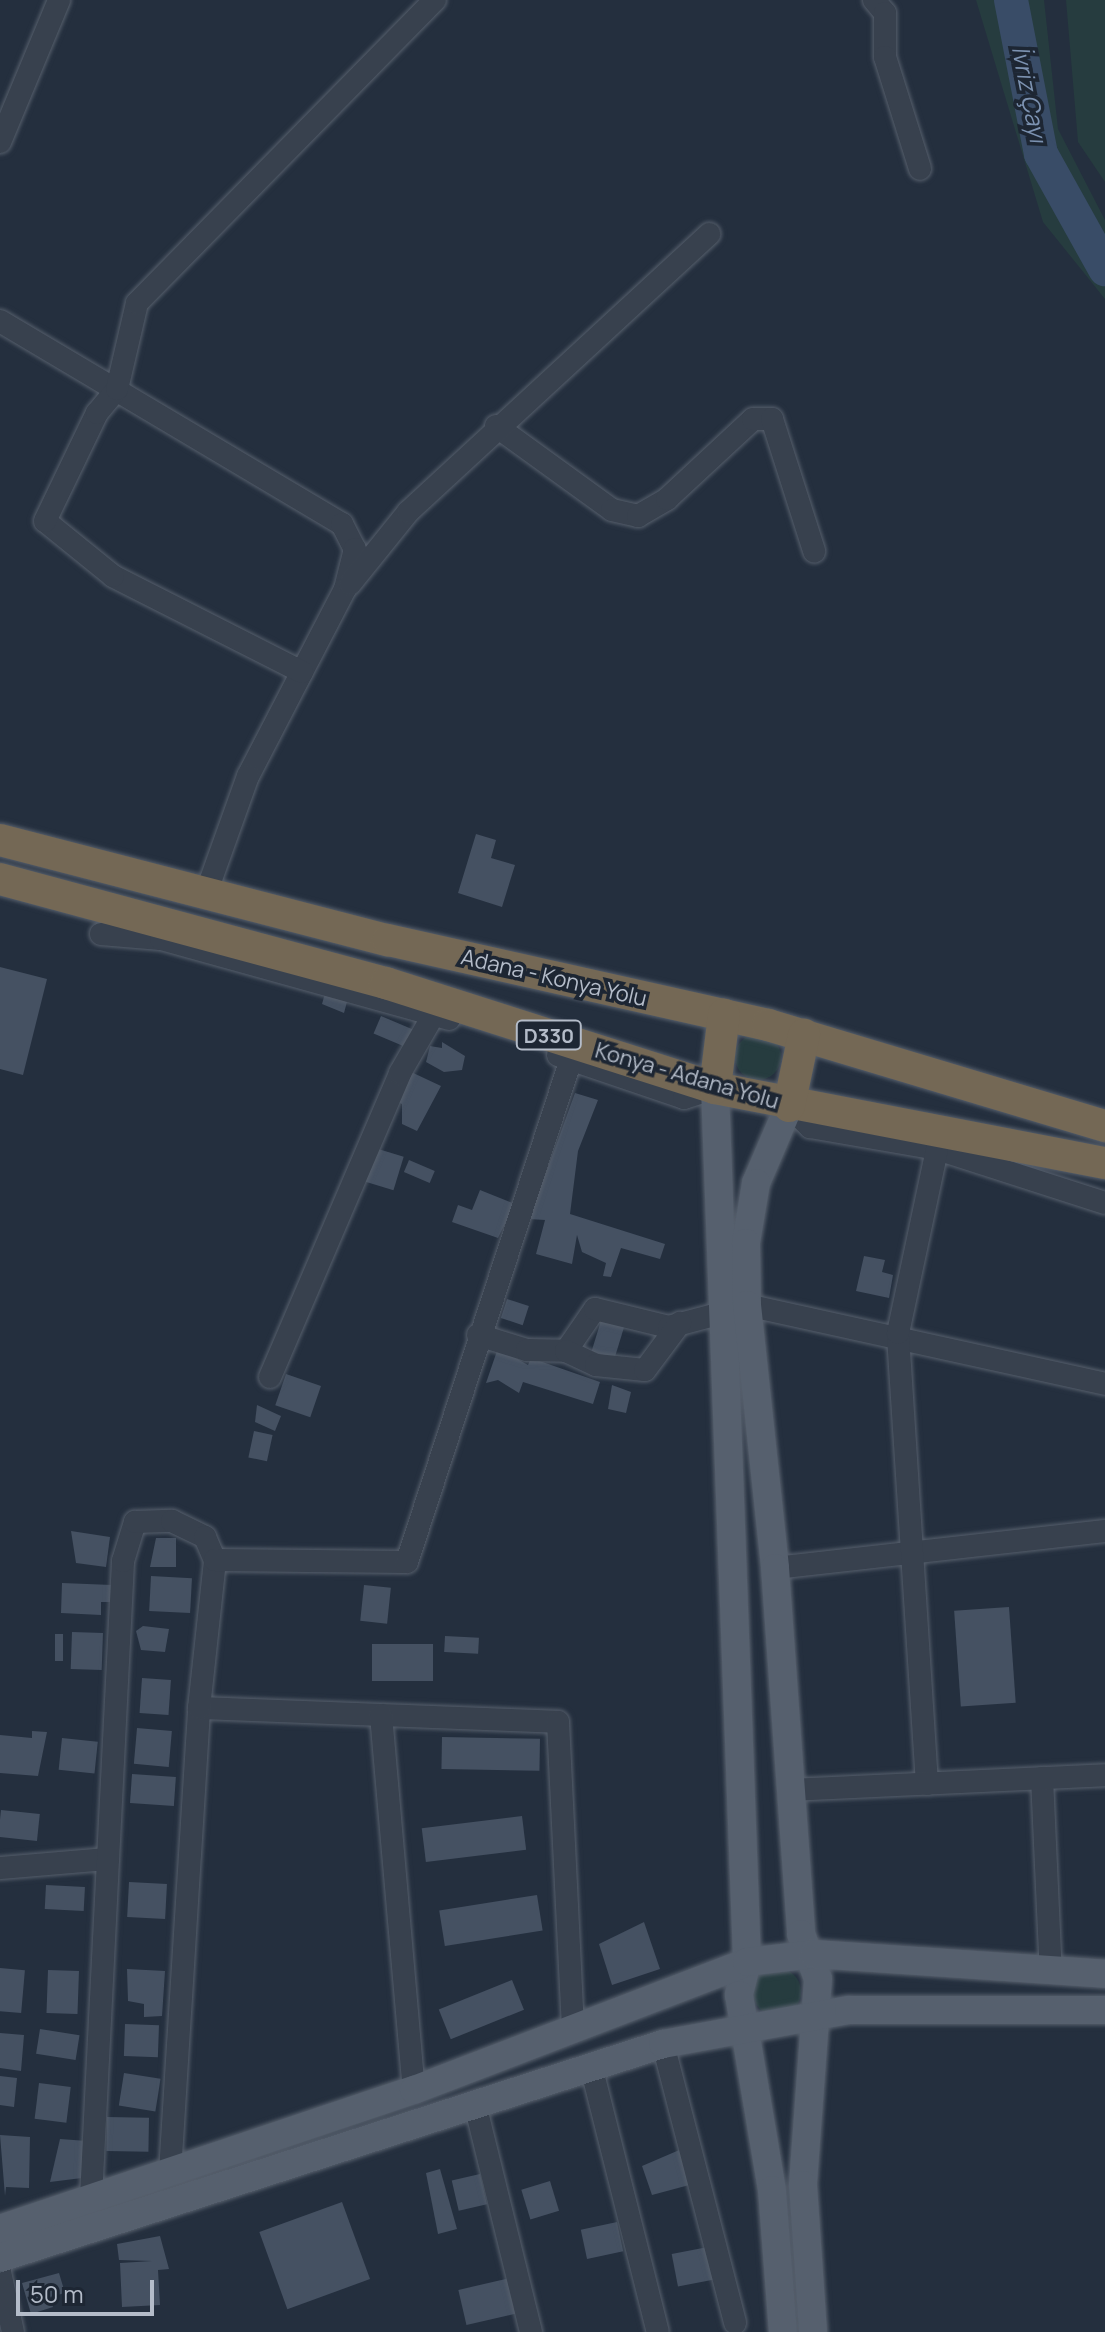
<!DOCTYPE html>
<meta charset="utf-8">
<style>
body{margin:0}
#map{position:relative;width:1105px;height:2332px;overflow:hidden;background:#242f3e;font-family:Manrope,sans-serif}
div>[style]{position:absolute}
.green>*{inset:0;background:#263c3f}
.round{border-radius:50%}
.river>*{height:34px;margin:-17px;padding:0 17px;transform-origin:17px;border-radius:17px;background:#394c67}
.building>*{inset:0;background:#455162;transform-origin:0 0}
.roads{filter:drop-shadow(0 0 2px #565f6c) drop-shadow(0 0 2px #565f6c)}
.minor>*{height:22px;margin:-11px;padding:0 11px;transform-origin:11px;border-radius:11px;background:#38414e}
.major>*{height:28px;margin:-14px;padding:0 14px;transform-origin:14px;border-radius:14px;background:#56606e}
.highway>*{height:32px;margin:-16px;padding:0 16px;transform-origin:16px;border-radius:16px;background:#746855}
span{translate:-50% -50%;white-space:nowrap;text-align:center;line-height:1.15;-webkit-text-stroke:7px #1d2633;paint-order:stroke}
.shield-label span{padding:2px 6px;background:#1d2633;border:2px solid;border-radius:6px;-webkit-text-stroke-width:0}
.shield-label{font-size:20px;color:#b4bcc9;font-weight:700}
.street-label{font-size:22px;color:#b4bcc9}
.water-label{font-size:24px;color:#7c92b1;font-style:italic}
.scale{position:absolute;left:16px;top:2280px;width:138px;height:36px;box-sizing:border-box;border:4px solid #b4bcc9;border-top:0;padding-left:10px;font-size:24px;line-height:28px;white-space:nowrap;color:#b4bcc9;-webkit-text-stroke:6px #1d2633;paint-order:stroke}
</style>
<div id="map">
<div class="green">
<i style="clip-path:polygon(976px 0,1044px 0,1058px 129px,1105px 220px,1105px 299px,1043px 222px)"></i>
<i style="clip-path:polygon(1066px 0,1105px 0,1105px 182px,1078px 142px)"></i>
<i class="round" style="left:735px;top:1034px;width:46px;height:46px"></i>
<i class="round" style="left:753px;top:1968px;width:48px;height:48px"></i>
</div>
<div class="river">
<i style="left:1011px;top:0;width:157px;rotate:79deg"></i>
<i style="left:1041px;top:154px;width:132px;rotate:60.9deg"></i>
</div>
<div class="building">
<i style="clip-path:polygon(476px 834px,496px 840px,491px 858px,515px 865px,502px 907px,458px 893px)"></i>
<i style="clip-path:polygon(0 967px,47px 979px,23px 1075px,0 1069px)"></i>
<i style="clip-path:polygon(326px 990px,348px 998px,344px 1013px,322px 1004px)"></i>
<i style="left:381px;top:1016px;width:36px;height:19px;rotate:23deg"></i>
<i style="clip-path:polygon(442px 1042px,465px 1056px,462px 1070px,444px 1072px,426px 1062px,430px 1046px,442px 1048px)"></i>
<i style="clip-path:polygon(409px 1071px,441px 1086px,417px 1131px,402px 1124px,402px 1104px,395px 1101px)"></i>
<i style="clip-path:polygon(575px 1093px,598px 1100px,578px 1151px,570px 1214px,665px 1244px,660px 1259px,621px 1248px,611px 1277px,603px 1276px,606px 1263px,582px 1252px,577px 1235px,572px 1264px,536px 1254px,545px 1220px,529px 1219px)"></i>
<i style="left:375px;top:1148px;width:30px;height:35px;rotate:17deg"></i>
<i style="left:409px;top:1160px;width:28px;height:13px;rotate:23deg"></i>
<i style="clip-path:polygon(480px 1190px,515px 1204px,498px 1238px,452px 1222px,458px 1205px,472px 1210px)"></i>
<i style="clip-path:polygon(864px 1256px,885px 1260px,882px 1272px,893px 1275px,889px 1298px,856px 1291px)"></i>
<i style="left:507px;top:1299px;width:23px;height:20px;rotate:18deg"></i>
<i style="left:603px;top:1314px;width:24px;height:39px;rotate:17deg"></i>
<i style="clip-path:polygon(498px 1348px,528px 1365px,531px 1358px,600px 1382px,593px 1404px,523px 1382px,519px 1393px,498px 1380px,486px 1383px)"></i>
<i style="left:286px;top:1374px;width:37px;height:33px;rotate:19deg"></i>
<i style="clip-path:polygon(612px 1385px,631px 1392px,626px 1413px,608px 1409px)"></i>
<i style="clip-path:polygon(257px 1405px,281px 1416px,275px 1431px,255px 1422px)"></i>
<i style="left:254px;top:1431px;width:19px;height:27px;rotate:12deg"></i>
<i style="clip-path:polygon(71px 1531px,110px 1537px,106px 1567px,76px 1563px)"></i>
<i style="clip-path:polygon(156px 1538px,176px 1538px,176px 1567px,150px 1567px)"></i>
<i style="left:151px;top:1576px;width:41px;height:35px;rotate:3deg"></i>
<i style="clip-path:polygon(62px 1583px,112px 1585px,112px 1602px,101px 1602px,101px 1615px,61px 1613px)"></i>
<i style="left:364px;top:1585px;width:27px;height:36px;rotate:6deg"></i>
<i style="left:1009px;top:1607px;width:96px;height:55px;rotate:86deg"></i>
<i style="clip-path:polygon(143px 1626px,169px 1629px,165px 1652px,141px 1650px,136px 1631px)"></i>
<i style="left:72px;top:1632px;width:31px;height:37px;rotate:2deg"></i>
<i style="left:55px;top:1634px;width:8px;height:27px"></i>
<i style="left:445px;top:1636px;width:34px;height:16px;rotate:3deg"></i>
<i style="left:433px;top:1644px;width:37px;height:61px;rotate:90deg"></i>
<i style="left:142px;top:1678px;width:29px;height:35px;rotate:4deg"></i>
<i style="left:137px;top:1728px;width:35px;height:36px;rotate:5deg"></i>
<i style="clip-path:polygon(32px 1731px,47px 1732px,38px 1776px,0 1773px,0 1735px,32px 1738px)"></i>
<i style="left:442px;top:1737px;width:98px;height:32px;rotate:1deg"></i>
<i style="left:62px;top:1738px;width:36px;height:32px;rotate:6deg"></i>
<i style="left:132px;top:1774px;width:44px;height:29px;rotate:4deg"></i>
<i style="left:1px;top:1810px;width:39px;height:27px;rotate:6deg"></i>
<i style="left:522px;top:1816px;width:34px;height:101px;rotate:83deg"></i>
<i style="left:129px;top:1882px;width:38px;height:35px;rotate:3deg"></i>
<i style="left:46px;top:1885px;width:39px;height:24px;rotate:3deg"></i>
<i style="left:537px;top:1895px;width:36px;height:99px;rotate:81deg"></i>
<i style="clip-path:polygon(644px 1922px,660px 1969px,612px 1985px,599px 1944px)"></i>
<i style="left:0;top:1968px;width:25px;height:43px;rotate:5deg"></i>
<i style="clip-path:polygon(127px 1969px,165px 1971px,162px 2016px,144px 2017px,144px 2004px,128px 2001px)"></i>
<i style="left:48px;top:1970px;width:31px;height:43px;rotate:2deg"></i>
<i style="left:512px;top:1980px;width:32px;height:79px;rotate:68deg"></i>
<i style="left:125px;top:2024px;width:34px;height:32px;rotate:2deg"></i>
<i style="left:40px;top:2029px;width:40px;height:25px;rotate:9deg"></i>
<i style="clip-path:polygon(0 2033px,24px 2035px,21px 2071px,0 2068px)"></i>
<i style="left:124px;top:2073px;width:37px;height:33px;rotate:9deg"></i>
<i style="clip-path:polygon(0 2076px,17px 2078px,14px 2107px,0 2105px)"></i>
<i style="left:39px;top:2083px;width:32px;height:36px;rotate:7deg"></i>
<i style="left:107px;top:2117px;width:42px;height:34px;rotate:1deg"></i>
<i style="clip-path:polygon(0 2135px,30px 2137px,29px 2188px,6px 2187px,5px 2196px)"></i>
<i style="clip-path:polygon(60px 2139px,87px 2141px,82px 2178px,50px 2182px)"></i>
<i style="clip-path:polygon(684px 2148px,693px 2184px,652px 2195px,642px 2166px)"></i>
<i style="clip-path:polygon(440px 2169px,457px 2229px,438px 2234px,426px 2173px)"></i>
<i style="left:480px;top:2174px;width:31px;height:29px;rotate:77deg"></i>
<i style="left:550px;top:2181px;width:31px;height:30px;rotate:73deg"></i>
<i style="left:342px;top:2202px;width:82px;height:88px;rotate:70deg"></i>
<i style="left:617px;top:2222px;width:30px;height:37px;rotate:78deg"></i>
<i style="clip-path:polygon(160px 2236px,169px 2269px,158px 2270px,160px 2305px,122px 2307px,120px 2263px,152px 2261px,119px 2260px,117px 2244px)"></i>
<i style="left:708px;top:2247px;width:33px;height:37px;rotate:79deg"></i>
<i style="clip-path:polygon(59px 2273px,65px 2293px,50px 2297px,53px 2307px,31px 2314px,22px 2283px)"></i>
<i style="left:510px;top:2278px;width:36px;height:53px;rotate:77deg"></i>
</div>
<div class="roads">
<div class="minor">
<i style="left:874px;top:0;width:17px;rotate:50deg"></i>
<i style="left:885px;top:13px;width:44px;rotate:90deg"></i>
<i style="left:885px;top:57px;width:117px;rotate:72.6deg"></i>
<i style="left:0;top:142px;width:154px;rotate:-67.4deg"></i>
<i style="left:0;top:321px;width:398px;rotate:30.7deg"></i>
<i style="left:342px;top:524px;width:28px;rotate:63deg"></i>
<i style="left:355px;top:549px;width:41px;rotate:104deg"></i>
<i style="left:345px;top:589px;width:211px;rotate:117.4deg"></i>
<i style="left:248px;top:776px;width:124px;rotate:109.7deg"></i>
<i style="left:496px;top:426px;width:143px;rotate:35.9deg"></i>
<i style="left:612px;top:510px;width:27px;rotate:13deg"></i>
<i style="left:638px;top:516px;width:34px;rotate:-30deg"></i>
<i style="left:667px;top:499px;width:117px;rotate:-42.9deg"></i>
<i style="left:753px;top:419px;width:19px"></i>
<i style="left:772px;top:419px;width:139px;rotate:72.3deg"></i>
<i style="left:350px;top:584px;width:92px;rotate:-51.1deg"></i>
<i style="left:408px;top:512px;width:410px;rotate:-42.7deg"></i>
<i style="left:302px;top:672px;width:212px;rotate:-153.1deg"></i>
<i style="left:113px;top:576px;width:87px;rotate:-141deg"></i>
<i style="left:45px;top:521px;width:120px;rotate:-64.3deg"></i>
<i style="left:97px;top:413px;width:31px;rotate:-50deg"></i>
<i style="left:117px;top:389px;width:88px;rotate:-76.9deg"></i>
<i style="left:137px;top:303px;width:425px;rotate:-45.5deg"></i>
<i style="left:101px;top:934px;width:60px;rotate:4.8deg"></i>
<i style="left:161px;top:939px;width:299px;rotate:15.5deg"></i>
<i style="left:558px;top:1055px;width:133px;rotate:18.8deg"></i>
<i style="left:684px;top:1098px;width:33px;rotate:-18deg"></i>
<i style="left:789px;top:1106px;width:30px;rotate:45deg"></i>
<i style="left:810px;top:1127px;width:129px;rotate:9.8deg"></i>
<i style="left:937px;top:1149px;width:176px;rotate:17.8deg"></i>
<i style="left:747px;top:1305px;width:367px;rotate:12.4deg"></i>
<i style="left:478px;top:1335px;width:51px;rotate:17deg"></i>
<i style="left:527px;top:1350px;width:39px;rotate:1deg"></i>
<i style="left:566px;top:1351px;width:51px;rotate:-55.4deg"></i>
<i style="left:595px;top:1309px;width:76px;rotate:13.7deg"></i>
<i style="left:669px;top:1327px;width:55px;rotate:-14.8deg"></i>
<i style="left:566px;top:1351px;width:33px;rotate:25deg"></i>
<i style="left:596px;top:1365px;width:49px;rotate:5.8deg"></i>
<i style="left:645px;top:1370px;width:59px;rotate:-53.3deg"></i>
<i style="left:270px;top:1377px;width:331px;rotate:-66.8deg"></i>
<i style="left:400px;top:1073px;width:68px;rotate:-60deg"></i>
<i style="left:775px;top:1568px;width:332px;rotate:-6.4deg"></i>
<i style="left:199px;top:1708px;width:359px;rotate:2.2deg"></i>
<i style="left:558px;top:1722px;width:309px;rotate:87.2deg"></i>
<i style="left:381px;top:1715px;width:376px;rotate:85deg"></i>
<i style="left:1042px;top:1778px;width:195px;rotate:87.4deg"></i>
<i style="left:927px;top:1784px;width:452px;rotate:-93.7deg"></i>
<i style="left:898px;top:1333px;width:188px;rotate:-78deg"></i>
<i style="left:790px;top:1790px;width:315px;rotate:-2.7deg"></i>
<i style="left:0;top:1868px;width:108px;rotate:-4.8deg"></i>
<i style="left:663px;top:2044px;width:288px;rotate:75.5deg"></i>
<i style="left:591px;top:2066px;width:274px;rotate:75.9deg"></i>
<i style="left:475px;top:2104px;width:235px;rotate:76.2deg"></i>
<i style="left:170px;top:2172px;width:465px;rotate:-86.4deg"></i>
<i style="left:199px;top:1708px;width:149px;rotate:-83.8deg"></i>
<i style="left:91px;top:2198px;width:638px;rotate:-87.12deg"></i>
<i style="left:123px;top:1561px;width:41px;rotate:-72.9deg"></i>
<i style="left:135px;top:1522px;width:37px;rotate:-2deg"></i>
<i style="left:172px;top:1521px;width:37px;rotate:26deg"></i>
<i style="left:205px;top:1537px;width:25px;rotate:67deg"></i>
<i style="left:215px;top:1560px;width:192px;rotate:0.6deg"></i>
<i style="left:407px;top:1562px;width:529px;rotate:-71.94deg"></i>
<i style="left:0;top:2272px;width:61px;rotate:77.8deg"></i>
</div>
<div class="major">
<i style="left:715px;top:1088px;width:875px;rotate:87.9deg"></i>
<i style="left:747px;top:1962px;width:34px;rotate:104deg"></i>
<i style="left:739px;top:1995px;width:198px;rotate:80.4deg"></i>
<i style="left:772px;top:2190px;width:142px;rotate:85.6deg"></i>
<i style="left:789px;top:1106px;width:84px;rotate:113.2deg"></i>
<i style="left:756px;top:1183px;width:61px;rotate:99.5deg"></i>
<i style="left:746px;top:1243px;width:62px;rotate:89.1deg"></i>
<i style="left:747px;top:1305px;width:264px;rotate:83.9deg"></i>
<i style="left:775px;top:1568px;width:367px;rotate:85.9deg"></i>
<i style="left:801px;top:1934px;width:48px;rotate:69.3deg"></i>
<i style="left:818px;top:1979px;width:207px;rotate:94.2deg"></i>
<i style="left:803px;top:2185px;width:147px;rotate:86.1deg"></i>
<i style="left:0;top:2229px;width:437px;rotate:-18.6deg"></i>
<i style="left:414px;top:2090px;width:357px;rotate:-21deg"></i>
<i style="left:747px;top:1962px;width:67px;rotate:-6.8deg"></i>
<i style="left:814px;top:1954px;width:292px;rotate:3.9deg"></i>
<i style="left:0;top:2258px;width:697px;rotate:-17.89deg"></i>
<i style="left:663px;top:2044px;width:189px;rotate:-10.4deg"></i>
<i style="left:849px;top:2010px;width:256px"></i>
</div>
<div class="highway">
<i style="left:0;top:840px;width:401px;rotate:14.5deg"></i>
<i style="left:388px;top:940px;width:389px;rotate:12.6deg"></i>
<i style="left:768px;top:1025px;width:352px;rotate:16.7deg"></i>
<i style="left:0;top:879px;width:400px;rotate:15.1deg"></i>
<i style="left:386px;top:983px;width:345px;rotate:17.7deg"></i>
<i style="left:715px;top:1088px;width:397px;rotate:10.9deg"></i>
<i style="left:715px;top:1088px;width:74px;rotate:-83deg"></i>
<i style="left:789px;top:1106px;width:73px;rotate:-78.1deg"></i>
</div>
</div>
<div class="shield-label">
<span style="left:549px;top:1035px">D330</span>
</div>
<div class="street-label">
<span style="left:554px;top:978px;rotate:13deg">Adana - Konya Yolu</span>
<span style="left:687px;top:1076px;rotate:16deg">Konya - Adana Yolu</span>
</div>
<div class="water-label">
<span style="left:1030px;top:94px;rotate:79deg">İvriz Çayı</span>
</div>
<div class="scale">50 m</div>
</div>
